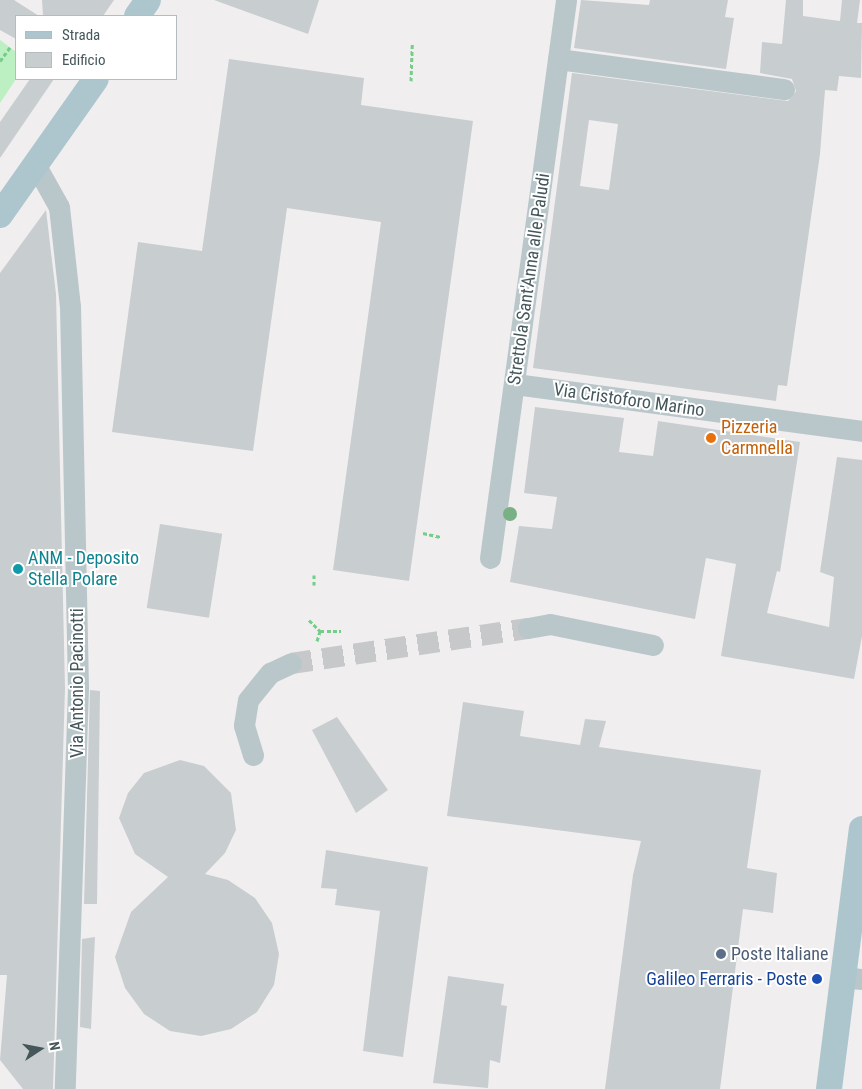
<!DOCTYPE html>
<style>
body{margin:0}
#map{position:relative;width:862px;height:1089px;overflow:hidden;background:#f1eeef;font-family:"Roboto Condensed",sans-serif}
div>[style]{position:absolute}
.green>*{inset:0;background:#bcefc1}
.building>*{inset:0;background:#c8cdd0;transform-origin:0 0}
.minor-tunnel>*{height:21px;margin-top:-10.5px;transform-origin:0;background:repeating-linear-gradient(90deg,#c6c8ca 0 21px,transparent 0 32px)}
.path>*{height:3px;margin-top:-1.5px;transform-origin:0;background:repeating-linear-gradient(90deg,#74cd88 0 4px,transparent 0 6.5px)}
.minor>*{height:21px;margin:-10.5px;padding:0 10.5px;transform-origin:10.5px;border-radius:10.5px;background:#b9c7cb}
.major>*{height:26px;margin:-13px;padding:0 13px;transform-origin:13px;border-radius:13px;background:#adc6cd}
.trees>*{width:14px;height:14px;margin:-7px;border-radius:50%;background:#79b084}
.dots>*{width:14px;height:14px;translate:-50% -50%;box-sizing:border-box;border:2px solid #fff;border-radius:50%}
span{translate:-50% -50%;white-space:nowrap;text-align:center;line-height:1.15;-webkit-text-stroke:4px #fff;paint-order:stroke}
.street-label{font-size:18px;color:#46575b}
.food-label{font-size:18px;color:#c56008}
.left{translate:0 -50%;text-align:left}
.culture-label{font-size:18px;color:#0d838f}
.service-label{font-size:18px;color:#4e5e75}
.transit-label{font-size:18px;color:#164399}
.right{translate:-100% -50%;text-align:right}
.legend{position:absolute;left:15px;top:15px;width:162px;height:65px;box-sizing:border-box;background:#fff;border:1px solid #b5bcbd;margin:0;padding:6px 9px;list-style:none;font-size:15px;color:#46575b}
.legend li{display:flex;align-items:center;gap:10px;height:25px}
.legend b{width:25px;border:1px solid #b5bcbd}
.north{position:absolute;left:15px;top:1024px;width:50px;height:50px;-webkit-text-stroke:4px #fff;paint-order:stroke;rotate:79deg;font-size:14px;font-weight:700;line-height:20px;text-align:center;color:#46575b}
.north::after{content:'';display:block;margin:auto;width:18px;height:22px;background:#46575b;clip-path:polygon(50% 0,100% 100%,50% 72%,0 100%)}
</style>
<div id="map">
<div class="green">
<i style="clip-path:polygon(0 40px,16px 52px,16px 79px,0 103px)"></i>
</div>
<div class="building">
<i style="clip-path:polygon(0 0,14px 0,39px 16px,16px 16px,16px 39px,0 30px)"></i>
<i style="clip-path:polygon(42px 0,114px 0,103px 16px,43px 16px)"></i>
<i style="clip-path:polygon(214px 0,319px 0,308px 34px)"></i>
<i style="clip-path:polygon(581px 0,649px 5px,650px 0,728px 0,725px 17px,734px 18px,726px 69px,574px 48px)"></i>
<i style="clip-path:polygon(evenodd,786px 0,803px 0,803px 16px,840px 21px,842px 0,860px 0,857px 23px,862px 23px,861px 78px,839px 76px,837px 91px,825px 90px,820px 154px,787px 386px,778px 385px,776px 401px,533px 368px,572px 73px,788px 101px,796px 91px,792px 79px,760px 73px,762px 42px,782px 44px,786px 0,589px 120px,618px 124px,609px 190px,580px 186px,589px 120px)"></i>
<i style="clip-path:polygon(229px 59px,364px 78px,361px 105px,473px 121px,409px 581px,333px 570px,381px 222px,287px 208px,253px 451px,112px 432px,138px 242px,202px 251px)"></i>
<i style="clip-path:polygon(30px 79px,54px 79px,0 158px,0 122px)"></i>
<i style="clip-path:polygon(46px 210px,56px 294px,65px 688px,53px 1089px,23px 1089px,0 1060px,7px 975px,0 975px,0 273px)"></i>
<i style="clip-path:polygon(535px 407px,624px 418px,619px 452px,653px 456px,658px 421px,800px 442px,780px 572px,777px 571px,767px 613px,829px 627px,834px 577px,820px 572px,837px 457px,862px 460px,862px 636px,854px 679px,721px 656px,736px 564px,706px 558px,695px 619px,510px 582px,519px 526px,552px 529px,557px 497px,524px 493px)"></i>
<i style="left:160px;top:524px;width:63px;height:85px;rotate:9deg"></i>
<i style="clip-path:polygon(90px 690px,100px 691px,97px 904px,84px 904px)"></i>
<i style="clip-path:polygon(463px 702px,524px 711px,520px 736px,580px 745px,585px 719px,606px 721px,599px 747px,761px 770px,747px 868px,777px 873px,773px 913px,743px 909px,720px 1089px,605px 1089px,633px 875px,641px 841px,447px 816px)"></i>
<i style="clip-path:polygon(337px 717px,388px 790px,356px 813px,312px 730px)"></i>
<i style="clip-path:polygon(180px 760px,204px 766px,231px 793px,236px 830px,225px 853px,205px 874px,228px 880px,255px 898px,272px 923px,279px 954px,274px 985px,257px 1012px,231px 1029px,201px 1036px,170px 1031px,144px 1014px,125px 988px,115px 957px,131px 912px,168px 877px,135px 854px,119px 818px,128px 793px,144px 773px)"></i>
<i style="clip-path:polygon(326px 850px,428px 867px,403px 1057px,363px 1051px,380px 911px,335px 905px,337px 889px,321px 888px)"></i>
<i style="clip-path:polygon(95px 937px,94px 958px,91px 1029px,80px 1027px,82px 939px)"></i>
<i style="clip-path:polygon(448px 976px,504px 984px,501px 1005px,507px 1006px,500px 1063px,490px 1060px,488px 1088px,433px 1083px)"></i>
</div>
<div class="minor-tunnel">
<i style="left:291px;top:663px;width:240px;rotate:-8.4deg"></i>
</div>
<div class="path">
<i style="left:0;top:61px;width:17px;rotate:-54deg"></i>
<i style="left:411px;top:81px;width:37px;rotate:-88deg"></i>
<i style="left:423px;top:533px;width:18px;rotate:13deg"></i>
<i style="left:314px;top:585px;width:10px;rotate:-90deg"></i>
<i style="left:309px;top:620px;width:16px;rotate:45deg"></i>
<i style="left:317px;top:641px;width:10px;rotate:-73deg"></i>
<i style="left:320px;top:631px;width:21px"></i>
</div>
<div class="minor">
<i style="left:558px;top:59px;width:228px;rotate:7.6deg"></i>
<i style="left:35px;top:164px;width:49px;rotate:60.8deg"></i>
<i style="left:59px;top:207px;width:100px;rotate:83.7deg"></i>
<i style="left:70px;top:306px;width:382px;rotate:88.8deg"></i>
<i style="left:78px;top:688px;width:401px;rotate:91.9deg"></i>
<i style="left:515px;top:384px;width:350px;rotate:7.7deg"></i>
<i style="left:490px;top:558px;width:563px;rotate:-82.24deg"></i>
<i style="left:528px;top:628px;width:22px;rotate:-10deg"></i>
<i style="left:550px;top:624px;width:105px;rotate:11.5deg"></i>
<i style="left:253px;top:755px;width:31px;rotate:-107deg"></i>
<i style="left:244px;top:725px;width:25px;rotate:-81deg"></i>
<i style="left:248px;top:700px;width:35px;rotate:-51deg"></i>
<i style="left:270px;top:673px;width:23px;rotate:-25deg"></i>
<i style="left:842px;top:977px;width:20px;rotate:6deg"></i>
</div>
<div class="major">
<i style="left:137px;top:16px;width:19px;rotate:-55deg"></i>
<i style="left:0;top:215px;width:166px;rotate:-54.8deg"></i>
<i style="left:829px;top:1089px;width:262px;rotate:-82.8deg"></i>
</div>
<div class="trees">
<i style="left:510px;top:514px"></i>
</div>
<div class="dots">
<i style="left:711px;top:438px;background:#e8710a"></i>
<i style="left:18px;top:569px;background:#0f9aa8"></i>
<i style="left:721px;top:954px;background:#5c6f8a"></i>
<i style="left:817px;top:979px;background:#1a4fb4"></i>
</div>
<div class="street-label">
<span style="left:529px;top:279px;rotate:-82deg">Strettola Sant'Anna alle Paludi</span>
<span style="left:629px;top:400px;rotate:8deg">Via Cristoforo Marino</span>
<span style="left:77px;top:683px;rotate:-90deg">Via Antonio Pacinotti</span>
</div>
<div class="food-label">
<span class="left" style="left:721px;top:438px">Pizzeria<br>Carmnella</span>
</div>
<div class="culture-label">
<span class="left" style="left:28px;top:569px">ANM - Deposito<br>Stella Polare</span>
</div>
<div class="service-label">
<span class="left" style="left:731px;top:954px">Poste Italiane</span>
</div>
<div class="transit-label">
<span class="right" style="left:807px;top:979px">Galileo Ferraris - Poste</span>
</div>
<ul class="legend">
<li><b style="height:6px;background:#adc6cd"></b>Strada</li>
<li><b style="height:14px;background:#c8cdd0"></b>Edificio</li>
</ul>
<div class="north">N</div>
</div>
